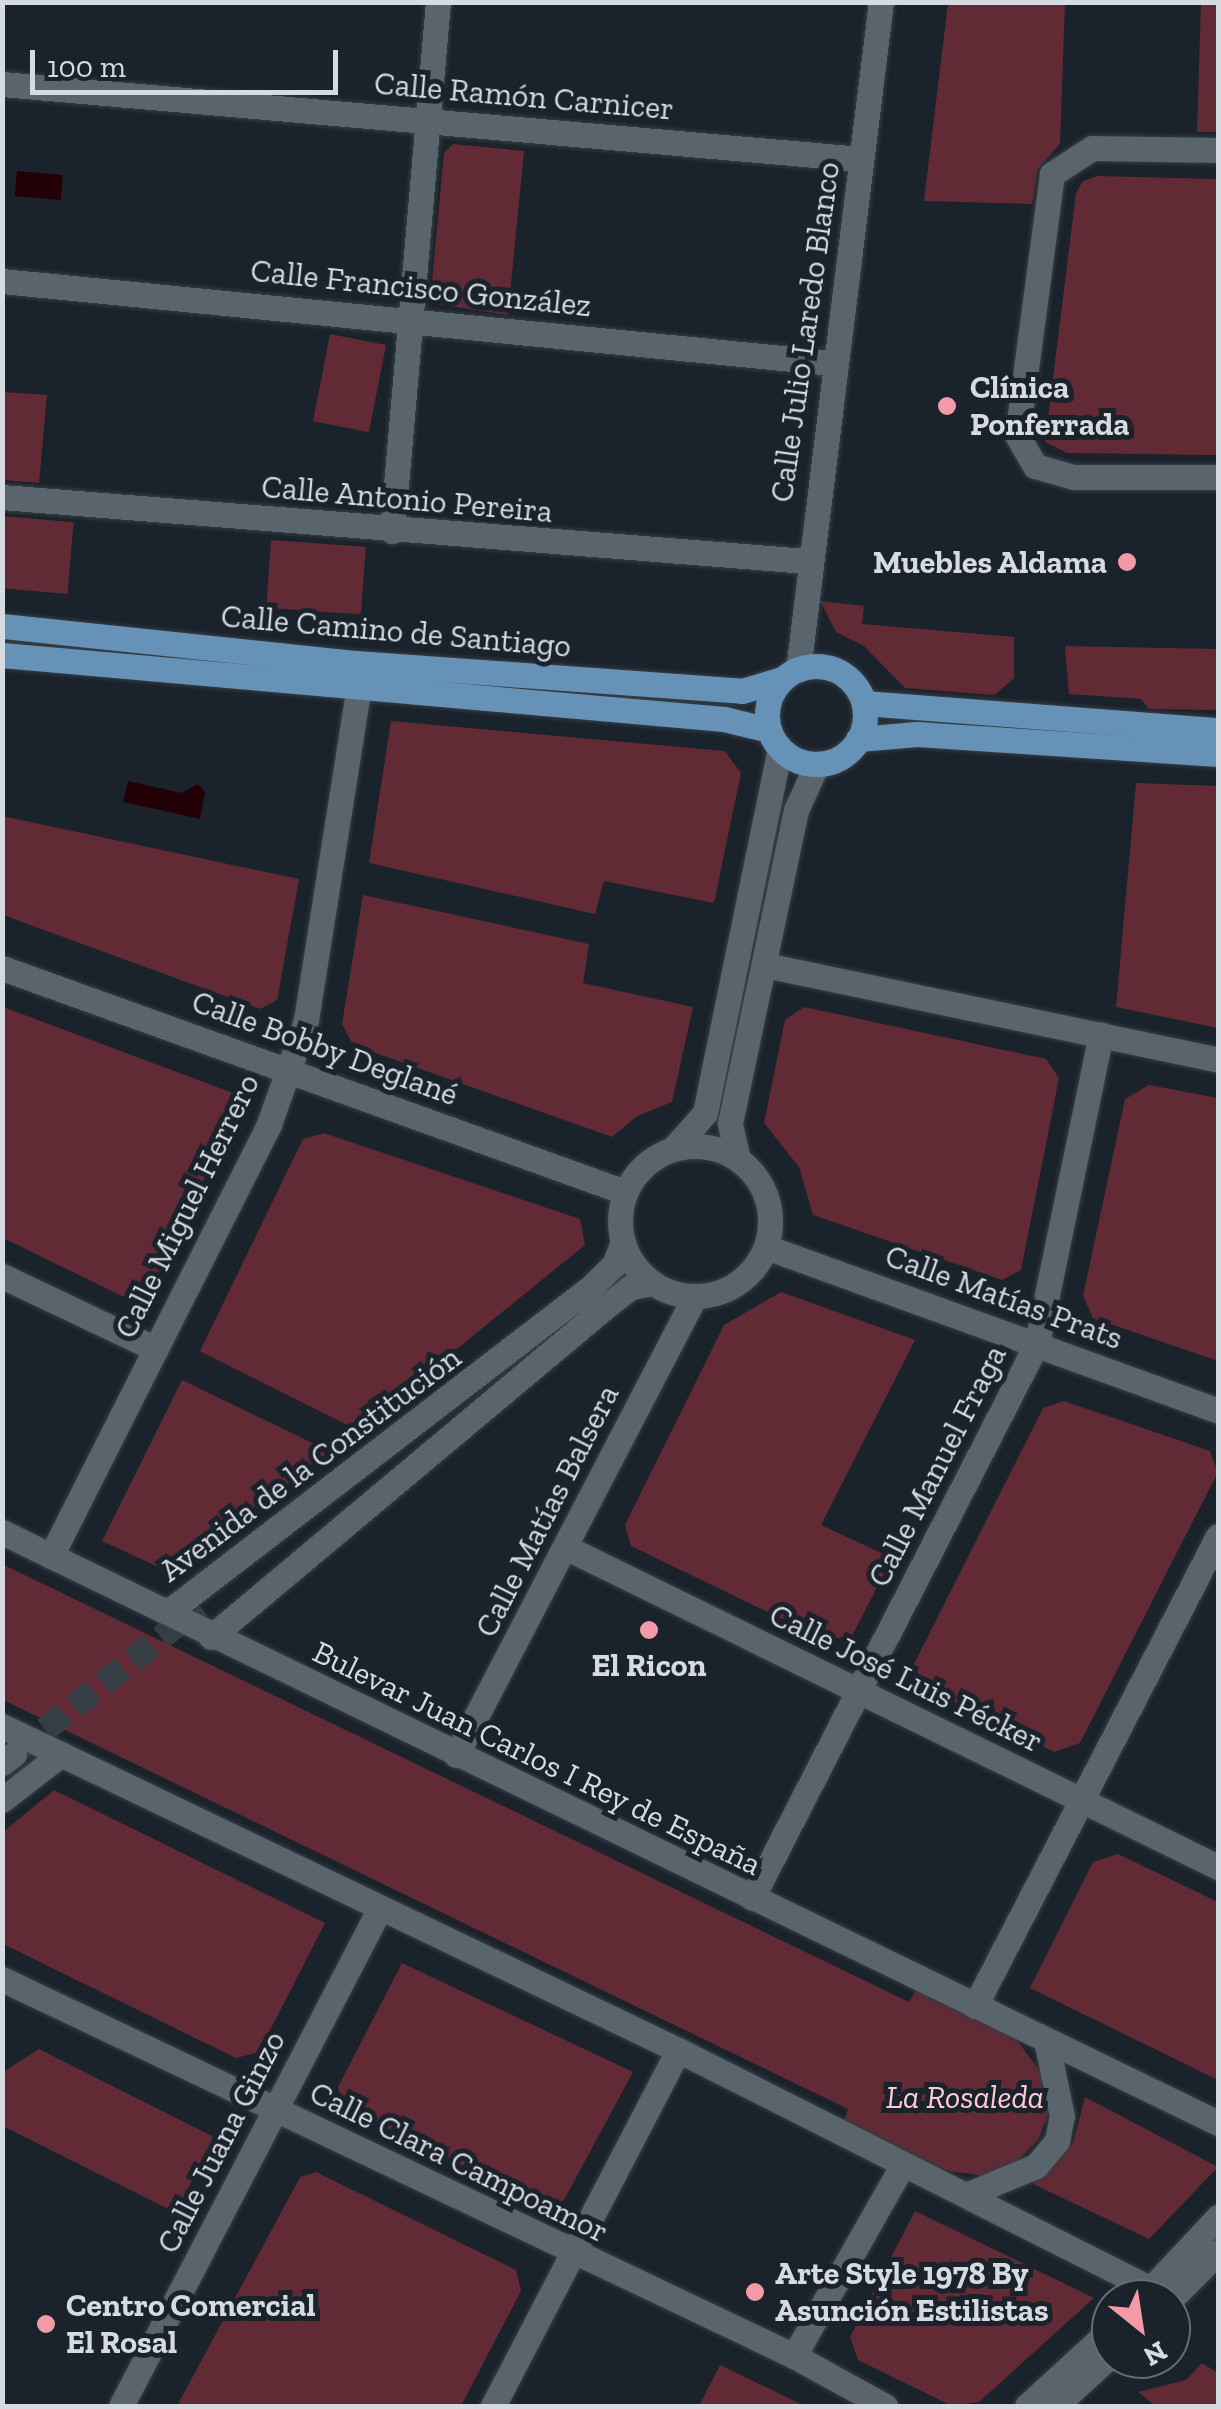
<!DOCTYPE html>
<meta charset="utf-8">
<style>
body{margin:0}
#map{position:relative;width:1221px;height:2409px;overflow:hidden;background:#1a222b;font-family:"Zilla Slab",serif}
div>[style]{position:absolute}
.green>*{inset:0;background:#622a35;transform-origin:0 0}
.water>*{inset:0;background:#220006;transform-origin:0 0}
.minor-tunnel>*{height:25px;margin-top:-12.5px;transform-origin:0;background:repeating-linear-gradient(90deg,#363e46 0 25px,transparent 0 37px)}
.roads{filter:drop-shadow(0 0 2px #373e44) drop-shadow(0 0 2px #373e44)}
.minor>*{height:25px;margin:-12.5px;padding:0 12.5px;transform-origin:12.5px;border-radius:12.5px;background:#5a646d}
.minor>.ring{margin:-12.5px;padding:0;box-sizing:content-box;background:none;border:25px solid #5a646d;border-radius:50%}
.major>*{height:25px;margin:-12.5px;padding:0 12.5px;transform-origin:12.5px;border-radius:12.5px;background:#6792b8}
.major>.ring{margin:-12.5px;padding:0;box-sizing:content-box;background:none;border:25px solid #6792b8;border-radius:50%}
.dots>*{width:28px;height:28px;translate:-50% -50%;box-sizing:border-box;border:5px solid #1a222b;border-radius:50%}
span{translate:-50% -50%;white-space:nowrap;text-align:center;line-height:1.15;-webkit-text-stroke:10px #1a222b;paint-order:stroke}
.street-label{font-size:32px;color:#d6dbe1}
.poi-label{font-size:32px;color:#d6dbe1;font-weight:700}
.left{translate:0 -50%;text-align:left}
.right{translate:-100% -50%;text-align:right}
.park-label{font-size:32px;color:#fecbd2;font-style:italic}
.frame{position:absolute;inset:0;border:5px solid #d6dbe1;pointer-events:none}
.north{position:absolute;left:1091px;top:2279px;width:100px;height:100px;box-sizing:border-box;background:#1a222b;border:2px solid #656c74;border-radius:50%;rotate:150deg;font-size:28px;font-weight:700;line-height:40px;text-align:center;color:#d6dbe1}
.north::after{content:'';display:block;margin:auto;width:35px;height:45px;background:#f39aa8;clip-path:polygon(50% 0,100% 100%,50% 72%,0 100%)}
.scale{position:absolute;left:30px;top:50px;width:308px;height:45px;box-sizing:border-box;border:5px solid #d6dbe1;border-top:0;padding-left:12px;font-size:30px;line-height:35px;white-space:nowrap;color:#d6dbe1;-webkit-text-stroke:8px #1a222b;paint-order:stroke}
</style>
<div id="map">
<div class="green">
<i style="clip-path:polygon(948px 3px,1065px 3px,1060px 144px,1038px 169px,1032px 204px,924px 201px)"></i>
<i style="clip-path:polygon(1201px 3px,1218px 3px,1218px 132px,1197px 132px)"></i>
<i style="clip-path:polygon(453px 144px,524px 151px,508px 315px,430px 303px,444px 153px)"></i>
<i style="clip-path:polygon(1097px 176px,1218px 179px,1218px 455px,1067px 453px,1045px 442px,1076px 193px,1083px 181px)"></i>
<i style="left:330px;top:334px;width:57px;height:89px;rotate:11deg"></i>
<i style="clip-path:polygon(3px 392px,47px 395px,39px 483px,3px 480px)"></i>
<i style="left:3px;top:516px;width:71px;height:72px;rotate:5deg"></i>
<i style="left:271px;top:540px;width:95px;height:68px;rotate:4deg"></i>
<i style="clip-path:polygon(820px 601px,864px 606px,862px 624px,1014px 637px,1014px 678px,995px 695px,905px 688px,864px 646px,836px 632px)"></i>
<i style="clip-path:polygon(1065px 646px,1218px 649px,1218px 710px,1149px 709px,1141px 699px,1069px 694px)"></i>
<i style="clip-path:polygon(391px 721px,725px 751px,741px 773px,714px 903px,604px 881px,595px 914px,369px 863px)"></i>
<i style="clip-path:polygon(1136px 783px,1218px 786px,1218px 1028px,1116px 1007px)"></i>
<i style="clip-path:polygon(2px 816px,299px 879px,277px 1000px,260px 1009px,3px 915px)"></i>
<i style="clip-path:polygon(363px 895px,589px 944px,583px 983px,693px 1007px,672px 1102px,637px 1116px,612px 1137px,353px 1045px,342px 1024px)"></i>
<i style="clip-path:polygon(3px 1007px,233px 1093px,241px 1113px,150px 1292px,130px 1300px,3px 1238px)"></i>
<i style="clip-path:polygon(804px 1007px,1046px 1059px,1059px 1078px,1021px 1270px,1002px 1280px,813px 1215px,799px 1167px,764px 1123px,785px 1020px)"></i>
<i style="clip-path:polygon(1149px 1085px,1218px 1098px,1218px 1361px,1093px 1318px,1083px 1296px,1125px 1099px)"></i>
<i style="clip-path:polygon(324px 1133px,580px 1219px,585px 1245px,357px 1430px,200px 1351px,303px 1139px)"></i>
<i style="clip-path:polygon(781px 1292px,915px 1340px,821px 1525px,892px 1558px,853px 1634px,828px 1641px,631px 1546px,625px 1525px,724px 1325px)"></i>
<i style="clip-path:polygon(182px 1380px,329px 1451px,176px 1575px,102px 1541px)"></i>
<i style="clip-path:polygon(1064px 1401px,1210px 1451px,1218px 1472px,1080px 1743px,1054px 1752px,924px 1686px,914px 1664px,1043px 1408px)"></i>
<i style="clip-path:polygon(2px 1564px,909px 2002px,916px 1990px,1015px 2038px,1046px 2079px,1048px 2115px,1038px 2140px,1014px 2164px,987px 2176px,947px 2171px,844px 2121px,848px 2109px,3px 1700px)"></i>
<i style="clip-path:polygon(54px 1790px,325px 1923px,259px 2052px,236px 2058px,3px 1944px,3px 1832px)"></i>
<i style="clip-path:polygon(1118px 1854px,1218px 1902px,1218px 2080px,1030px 1988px,1093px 1862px)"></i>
<i style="clip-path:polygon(402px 1963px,633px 2072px,564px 2200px,545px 2207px,344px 2106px,338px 2087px)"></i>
<i style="clip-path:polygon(39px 2049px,214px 2137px,176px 2213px,3px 2126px,3px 2072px)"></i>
<i style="clip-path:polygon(1085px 2097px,1218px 2167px,1149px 2239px,1031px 2183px,1073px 2143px)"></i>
<i style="clip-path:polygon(316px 2172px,516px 2270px,521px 2291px,461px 2406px,177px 2406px,300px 2177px)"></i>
<i style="clip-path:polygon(915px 2211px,1094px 2298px,979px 2402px,952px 2406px,858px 2360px,850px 2337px)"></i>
<i style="clip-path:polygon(1202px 2363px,1218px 2373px,1218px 2406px,1155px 2406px,1138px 2392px,1186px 2380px)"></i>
<i style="clip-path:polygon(720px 2365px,805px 2406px,699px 2406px)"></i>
</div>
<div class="water">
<i style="left:17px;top:171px;width:46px;height:25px;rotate:5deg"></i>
<i style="clip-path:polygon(128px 781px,182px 793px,198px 784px,205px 792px,200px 819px,123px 802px)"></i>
</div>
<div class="minor-tunnel">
<i style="left:16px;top:1752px;width:235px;rotate:-38.4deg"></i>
</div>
<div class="roads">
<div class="minor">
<i style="left:2px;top:84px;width:862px;rotate:4.99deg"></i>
<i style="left:1218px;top:150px;width:126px;rotate:-179.1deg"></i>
<i style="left:1092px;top:148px;width:48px;rotate:147deg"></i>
<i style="left:1052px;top:174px;width:263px;rotate:97.6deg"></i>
<i style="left:1017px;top:435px;width:36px;rotate:60deg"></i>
<i style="left:1035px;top:466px;width:41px;rotate:15.8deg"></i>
<i style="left:1074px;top:477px;width:144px"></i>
<i style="left:2px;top:281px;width:835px;rotate:5.64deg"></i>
<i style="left:2px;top:497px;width:808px;rotate:4.55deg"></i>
<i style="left:392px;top:531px;width:531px;rotate:-85.03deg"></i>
<i style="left:798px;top:670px;width:673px;rotate:-82.92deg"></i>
<i style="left:765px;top:965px;width:463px;rotate:11.8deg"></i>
<i style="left:2px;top:968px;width:662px;rotate:19.78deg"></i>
<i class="ring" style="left:620px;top:1146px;width:125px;height:125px"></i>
<i style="left:673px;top:1149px;width:48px;rotate:-48.4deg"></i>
<i style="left:705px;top:1113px;width:372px;rotate:-78.4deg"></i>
<i style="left:738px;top:1159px;width:37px;rotate:-103deg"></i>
<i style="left:730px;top:1123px;width:320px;rotate:-78.1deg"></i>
<i style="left:796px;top:810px;width:51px;rotate:-65.5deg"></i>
<i style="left:766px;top:1247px;width:481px;rotate:19.9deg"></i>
<i style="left:2px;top:1276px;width:170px;rotate:25.4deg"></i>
<i style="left:2px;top:1532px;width:1352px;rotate:25.92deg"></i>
<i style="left:565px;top:1547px;width:727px;rotate:26.11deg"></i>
<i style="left:51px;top:1556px;width:484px;rotate:-63.2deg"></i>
<i style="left:269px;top:1124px;width:110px;rotate:-70.4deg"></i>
<i style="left:306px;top:1020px;width:334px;rotate:-81deg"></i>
<i style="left:168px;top:1612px;width:532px;rotate:-37.52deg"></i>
<i style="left:590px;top:1288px;width:33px;rotate:-44deg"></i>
<i style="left:614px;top:1265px;width:25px;rotate:-69deg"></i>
<i style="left:211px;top:1637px;width:514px;rotate:-39.95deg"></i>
<i style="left:605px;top:1307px;width:33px;rotate:-38deg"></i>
<i style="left:631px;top:1287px;width:22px;rotate:-10deg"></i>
<i style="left:2px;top:1726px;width:750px;rotate:25.61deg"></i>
<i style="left:678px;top:2050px;width:552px;rotate:26.8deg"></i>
<i style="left:456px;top:1755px;width:517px;rotate:-62.49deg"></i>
<i style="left:2px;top:1763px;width:15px;rotate:-37deg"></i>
<i style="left:2px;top:1800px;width:75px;rotate:-37.9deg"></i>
<i style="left:752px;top:1898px;width:624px;rotate:-62.82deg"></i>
<i style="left:1037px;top:1343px;width:315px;rotate:-78.3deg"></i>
<i style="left:2px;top:1979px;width:877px;rotate:25.45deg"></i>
<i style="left:794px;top:2356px;width:104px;rotate:28.8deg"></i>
<i style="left:975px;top:2006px;width:529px;rotate:-62.66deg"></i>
<i style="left:966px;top:2195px;width:76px;rotate:-22.5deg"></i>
<i style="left:1036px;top:2166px;width:33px;rotate:-50deg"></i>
<i style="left:1057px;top:2141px;width:25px;rotate:-79deg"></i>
<i style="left:1062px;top:2116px;width:78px;rotate:-101.9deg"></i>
<i style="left:1143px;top:2297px;width:110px;rotate:-46.8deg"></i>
<i style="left:1171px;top:2299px;width:66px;rotate:-45deg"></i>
<i style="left:794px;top:2356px;width:221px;rotate:-60.4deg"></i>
<i style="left:121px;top:2406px;width:561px;rotate:-62.52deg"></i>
<i style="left:493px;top:2406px;width:401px;rotate:-62.5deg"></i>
<i style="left:1027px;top:2406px;width:114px;rotate:-42.5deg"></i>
<i style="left:1055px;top:2406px;width:76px;rotate:-42.3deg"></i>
</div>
<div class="major">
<i style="left:2px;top:626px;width:356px;rotate:6deg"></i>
<i style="left:356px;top:663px;width:387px;rotate:4.1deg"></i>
<i style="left:742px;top:691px;width:42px;rotate:-16.7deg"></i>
<i style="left:2px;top:655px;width:725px;rotate:5.07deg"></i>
<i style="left:724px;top:719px;width:46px;rotate:13.7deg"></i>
<i class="ring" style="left:767px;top:666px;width:73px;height:73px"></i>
<i style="left:864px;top:703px;width:355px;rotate:4.4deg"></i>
<i style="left:858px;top:739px;width:59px;rotate:-4.8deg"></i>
<i style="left:917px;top:734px;width:302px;rotate:3.8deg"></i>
</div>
</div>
<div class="dots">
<i style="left:947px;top:406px;background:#f39aa8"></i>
<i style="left:1127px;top:562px;background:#f39aa8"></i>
<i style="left:649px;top:1630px;background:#f39aa8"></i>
<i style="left:755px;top:2292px;background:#f39aa8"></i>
<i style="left:46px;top:2324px;background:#f39aa8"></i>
</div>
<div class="street-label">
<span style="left:524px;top:96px;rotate:5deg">Calle Ramón Carnicer</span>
<span style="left:421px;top:288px;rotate:6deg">Calle Francisco González</span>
<span style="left:805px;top:332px;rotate:-82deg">Calle Julio Laredo Blanco</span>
<span style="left:407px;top:499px;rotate:5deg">Calle Antonio Pereira</span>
<span style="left:396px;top:631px;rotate:5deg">Calle Camino de Santiago</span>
<span style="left:325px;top:1048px;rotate:20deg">Calle Bobby Deglané</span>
<span style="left:187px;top:1206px;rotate:-64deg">Calle Miguel Herrero</span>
<span style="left:1004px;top:1297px;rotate:20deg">Calle Matías Prats</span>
<span style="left:310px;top:1464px;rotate:-37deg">Avenida de la Constitución</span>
<span style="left:937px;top:1466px;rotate:-63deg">Calle Manuel Fraga</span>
<span style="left:547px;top:1511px;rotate:-63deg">Calle Matías Balsera</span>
<span style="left:906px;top:1678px;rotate:26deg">Calle José Luis Pécker</span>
<span style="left:537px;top:1758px;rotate:26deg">Bulevar Juan Carlos I Rey de España</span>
<span style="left:221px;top:2142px;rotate:-63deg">Calle Juana Ginzo</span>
<span style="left:459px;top:2162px;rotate:26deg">Calle Clara Campoamor</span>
</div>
<div class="poi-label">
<span class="left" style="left:970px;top:406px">Clínica<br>Ponferrada</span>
<span class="right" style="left:1107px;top:562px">Muebles Aldama</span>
<span style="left:649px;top:1665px">El Ricon</span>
<span class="left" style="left:775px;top:2292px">Arte Style 1978 By<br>Asunción Estilistas</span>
<span class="left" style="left:66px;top:2324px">Centro Comercial<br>El Rosal</span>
</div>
<div class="park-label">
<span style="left:965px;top:2097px">La Rosaleda</span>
</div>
<div class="frame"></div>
<div class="north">N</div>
<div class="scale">100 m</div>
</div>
